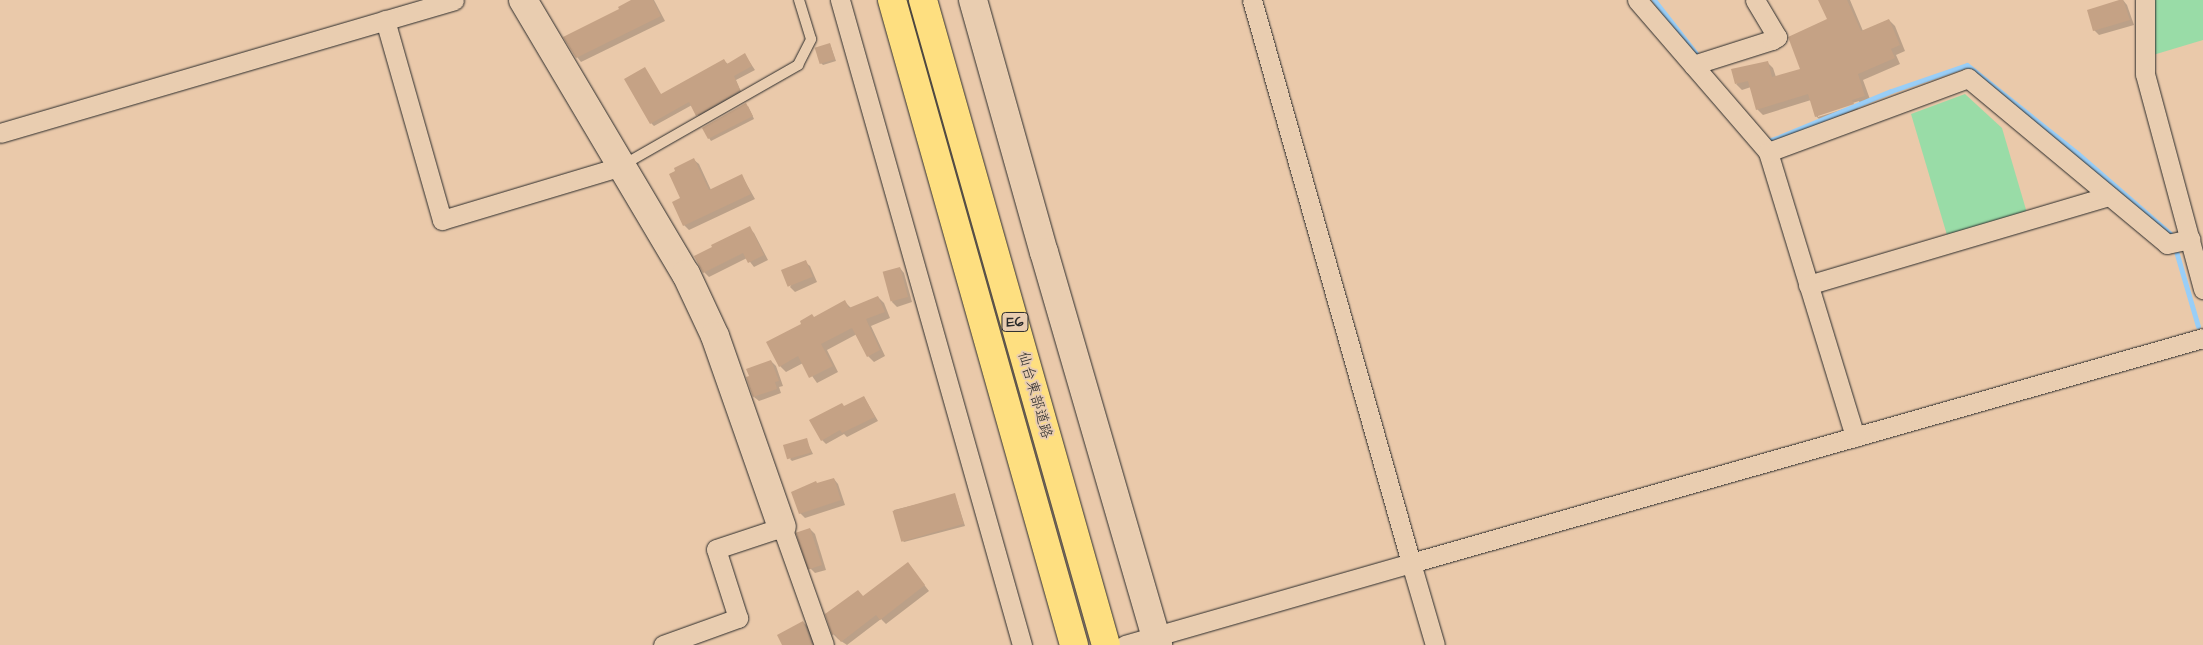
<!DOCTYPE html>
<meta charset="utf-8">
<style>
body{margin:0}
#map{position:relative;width:2203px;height:645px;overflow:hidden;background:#eac9aa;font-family:"Architects Daughter","Klee One",sans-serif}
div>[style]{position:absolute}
.green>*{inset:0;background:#99dca7}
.shadow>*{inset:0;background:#0003}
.stream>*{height:5px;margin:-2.5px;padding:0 2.5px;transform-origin:2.5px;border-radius:2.5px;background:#99cef7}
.building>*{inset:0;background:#c5a285;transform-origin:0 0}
.roads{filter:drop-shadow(0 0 1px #2b2b2b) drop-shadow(0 0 1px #2b2b2b)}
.lane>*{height:10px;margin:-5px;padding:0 5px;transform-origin:5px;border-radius:5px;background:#e9cdb0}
.street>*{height:19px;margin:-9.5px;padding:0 9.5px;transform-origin:9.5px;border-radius:9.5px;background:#e9cdb0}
.secondary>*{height:28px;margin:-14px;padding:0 14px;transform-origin:14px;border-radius:14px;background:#e9cdb0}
.highway>*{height:28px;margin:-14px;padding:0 14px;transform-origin:14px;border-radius:14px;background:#fedf80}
span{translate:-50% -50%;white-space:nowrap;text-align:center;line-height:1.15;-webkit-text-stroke:4px #e9cdb0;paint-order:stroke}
.shield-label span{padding:1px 4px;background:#e9cdb0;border:1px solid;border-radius:4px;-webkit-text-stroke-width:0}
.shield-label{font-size:14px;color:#2b2b2b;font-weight:700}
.street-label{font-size:15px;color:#2b2b2b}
</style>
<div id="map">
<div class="green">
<i style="clip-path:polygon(2154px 0,2203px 0,2203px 40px,2153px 55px)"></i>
<i style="clip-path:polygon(1965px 94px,2002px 128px,2027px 213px,1947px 235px,1911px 114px)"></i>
</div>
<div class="shadow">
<i style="clip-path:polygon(634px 0,654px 0,665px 21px,581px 62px,577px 57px,621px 10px)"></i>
<i style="clip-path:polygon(evenodd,1826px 0,1850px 0,1863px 31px,1889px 20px,1895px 26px,1905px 51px,1896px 55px,1900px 64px,1863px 80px,1871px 102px,1857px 106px,1859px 110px,1822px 122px,1816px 116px,1811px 100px,1763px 115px,1757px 109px,1751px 87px,1742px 90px,1736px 84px,1767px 62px,1773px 68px,1776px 77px,1802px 70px,1829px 20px,1826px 0,1859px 101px,1860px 104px,1818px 117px,1818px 114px,1859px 101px)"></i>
<i style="clip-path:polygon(2123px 0,2127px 5px,2134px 25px,2099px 35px,2094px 30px)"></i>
<i style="clip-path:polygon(830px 44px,836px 61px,823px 65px,821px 63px)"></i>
<i style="clip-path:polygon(745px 55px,755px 70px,736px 80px,742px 94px,700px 118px,692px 105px,654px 126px,651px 123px,645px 69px,661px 95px,724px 61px,728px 64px)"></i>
<i style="clip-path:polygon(748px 106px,754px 119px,711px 141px,709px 138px)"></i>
<i style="clip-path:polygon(694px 160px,699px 164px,711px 190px,742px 176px,755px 199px,689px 230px,684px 225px,682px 199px)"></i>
<i style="clip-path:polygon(749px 228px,754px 233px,768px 260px,754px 267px,747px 258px,709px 277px,704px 272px)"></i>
<i style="clip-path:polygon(805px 262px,810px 266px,817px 282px,795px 292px,790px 287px)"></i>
<i style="clip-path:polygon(900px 268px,904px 273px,912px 302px,897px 307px,892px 302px)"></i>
<i style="clip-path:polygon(878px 297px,884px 303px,890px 318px,871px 326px,885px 356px,874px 362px,868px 356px,857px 334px,827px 350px,838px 372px,817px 383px,803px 363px,786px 372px,780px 366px,814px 318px,845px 302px,851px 308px)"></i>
<i style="clip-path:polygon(771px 361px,776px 366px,783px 386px,779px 387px,781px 393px,759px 401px,754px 397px)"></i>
<i style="clip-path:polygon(864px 397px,878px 421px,847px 437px,844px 434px,826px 444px,822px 440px,844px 407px)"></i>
<i style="clip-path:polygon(806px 440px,813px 454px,792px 461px,790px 459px)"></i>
<i style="clip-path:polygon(834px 479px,838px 484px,845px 505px,805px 518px,800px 513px,818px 484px)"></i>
<i style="clip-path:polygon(955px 495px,965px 526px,904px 542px,902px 540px,894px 510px)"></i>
<i style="clip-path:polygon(810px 529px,815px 534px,826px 570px,815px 573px,810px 568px)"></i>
<i style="clip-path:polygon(908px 564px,929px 591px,886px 624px,881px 619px,847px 645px,838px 639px,834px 635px,826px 614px,863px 597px)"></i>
<i style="clip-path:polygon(803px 622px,808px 627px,814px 645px,784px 645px)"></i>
</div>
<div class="stream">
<i style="left:1654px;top:0;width:70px;rotate:52deg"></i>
<i style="left:1766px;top:139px;width:3px;rotate:45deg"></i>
<i style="left:1768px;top:141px;width:9px;rotate:-18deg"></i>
<i style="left:1777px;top:138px;width:123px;rotate:-22.4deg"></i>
<i style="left:1891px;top:91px;width:80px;rotate:-18.9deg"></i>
<i style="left:1967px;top:65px;width:142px;rotate:38.7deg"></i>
<i style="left:2078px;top:154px;width:124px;rotate:40.8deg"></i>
<i style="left:2176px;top:251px;width:78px;rotate:73.7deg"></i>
</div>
<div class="building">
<i style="clip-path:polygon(631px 0,653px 0,661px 16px,576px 58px,563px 37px,619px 9px,618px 7px)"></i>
<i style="clip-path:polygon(1818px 0,1847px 0,1861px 31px,1889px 19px,1900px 45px,1891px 49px,1895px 58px,1858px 74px,1865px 96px,1852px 100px,1854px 104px,1815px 117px,1808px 94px,1756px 110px,1748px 81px,1735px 84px,1731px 69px,1768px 61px,1772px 77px,1800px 69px,1788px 37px,1827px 19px)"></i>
<i style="clip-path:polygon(2119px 0,2123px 0,2130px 20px,2093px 31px,2087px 10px)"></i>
<i style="left:830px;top:43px;width:17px;height:16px;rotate:73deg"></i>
<i style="clip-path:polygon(745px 53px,752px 66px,734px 76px,740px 90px,696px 116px,689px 102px,650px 124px,624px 79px,645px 67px,661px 94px,724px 59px,727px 64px)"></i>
<i style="clip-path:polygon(746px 103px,753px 116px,708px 139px,702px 128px)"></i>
<i style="clip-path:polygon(694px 158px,709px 190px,742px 174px,751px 194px,683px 226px,672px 202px,680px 198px,669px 174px,675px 171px,674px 168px)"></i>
<i style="clip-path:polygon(750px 226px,764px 255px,748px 263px,743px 253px,703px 273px,694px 256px,712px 247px,711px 245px)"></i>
<i style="left:806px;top:260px;width:18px;height:27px;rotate:68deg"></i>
<i style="left:900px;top:267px;width:31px;height:18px;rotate:75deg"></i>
<i style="clip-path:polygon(878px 296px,885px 312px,866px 319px,880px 350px,867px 357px,852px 328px,821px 344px,833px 366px,809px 378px,798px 356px,779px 367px,766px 342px,801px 324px,800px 321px,812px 314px,814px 317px,845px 300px,849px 308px)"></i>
<i style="clip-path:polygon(771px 360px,779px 381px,775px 382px,777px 389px,753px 397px,746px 377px,749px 376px,746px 369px)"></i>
<i style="clip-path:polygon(864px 396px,875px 417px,842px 433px,840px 430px,821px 441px,809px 420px,842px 403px,844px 406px)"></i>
<i style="left:807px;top:438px;width:15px;height:25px;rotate:74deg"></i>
<i style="clip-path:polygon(834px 478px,841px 500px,799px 514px,791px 492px,816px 481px,817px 483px)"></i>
<i style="left:955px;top:493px;width:32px;height:65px;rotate:74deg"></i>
<i style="left:810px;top:528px;width:39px;height:15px;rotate:72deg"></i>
<i style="clip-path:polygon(908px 562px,925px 585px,880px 620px,876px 615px,841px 642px,835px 634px,832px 635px,825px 614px,858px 590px,863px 596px)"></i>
<i style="clip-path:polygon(803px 621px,812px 645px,782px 645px,777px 635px)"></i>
</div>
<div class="roads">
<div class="lane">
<i style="left:623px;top:165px;width:202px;rotate:-29.7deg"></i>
<i style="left:798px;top:65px;width:29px;rotate:-63deg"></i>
<i style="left:811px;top:39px;width:41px;rotate:-107.1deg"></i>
</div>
<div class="street">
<i style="left:840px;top:0;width:670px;rotate:74.24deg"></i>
<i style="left:1252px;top:0;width:585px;rotate:74.23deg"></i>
<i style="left:1411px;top:563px;width:823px;rotate:-15.86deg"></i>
<i style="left:1637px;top:0;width:201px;rotate:49.2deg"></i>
<i style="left:1768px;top:152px;width:298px;rotate:73deg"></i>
<i style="left:2145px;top:0;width:74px;rotate:90deg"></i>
<i style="left:2145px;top:74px;width:223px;rotate:74.9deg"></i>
<i style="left:385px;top:20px;width:208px;rotate:74.1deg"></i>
<i style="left:442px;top:220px;width:188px;rotate:-16.7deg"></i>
<i style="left:1693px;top:65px;width:83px;rotate:-17.6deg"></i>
<i style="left:1772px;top:40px;width:6px;rotate:-31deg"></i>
<i style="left:1777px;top:37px;width:43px;rotate:-120.7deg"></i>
<i style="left:0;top:133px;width:473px;rotate:-16.3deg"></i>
<i style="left:1768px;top:152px;width:213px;rotate:-20.3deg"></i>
<i style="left:1968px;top:78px;width:259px;rotate:39.8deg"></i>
<i style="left:2167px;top:244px;width:24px;rotate:-12deg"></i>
<i style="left:1808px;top:285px;width:314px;rotate:-16.5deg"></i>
<i style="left:663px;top:645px;width:80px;rotate:-19.8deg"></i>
<i style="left:738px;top:618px;width:72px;rotate:-107.7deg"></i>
<i style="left:716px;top:549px;width:70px;rotate:-18.4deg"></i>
<i style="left:782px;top:527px;width:125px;rotate:70.4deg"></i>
<i style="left:1125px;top:645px;width:298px;rotate:-16deg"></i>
<i style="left:1411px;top:563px;width:85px;rotate:73.7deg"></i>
</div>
<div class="secondary">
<i style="left:523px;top:0;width:319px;rotate:59.3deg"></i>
<i style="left:686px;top:274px;width:68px;rotate:64.9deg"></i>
<i style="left:715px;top:336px;width:202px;rotate:70.7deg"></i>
<i style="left:973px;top:0;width:262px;rotate:74.3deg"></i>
<i style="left:1044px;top:252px;width:409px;rotate:73.8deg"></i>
</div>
<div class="highway">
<i style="left:892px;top:0;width:670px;rotate:74.24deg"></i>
<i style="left:923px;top:0;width:670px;rotate:74.16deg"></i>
</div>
</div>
<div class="shield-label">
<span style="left:1015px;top:322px">E6</span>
</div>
<div class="street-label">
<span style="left:1035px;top:395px;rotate:74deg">仙台東部道路</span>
</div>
</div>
